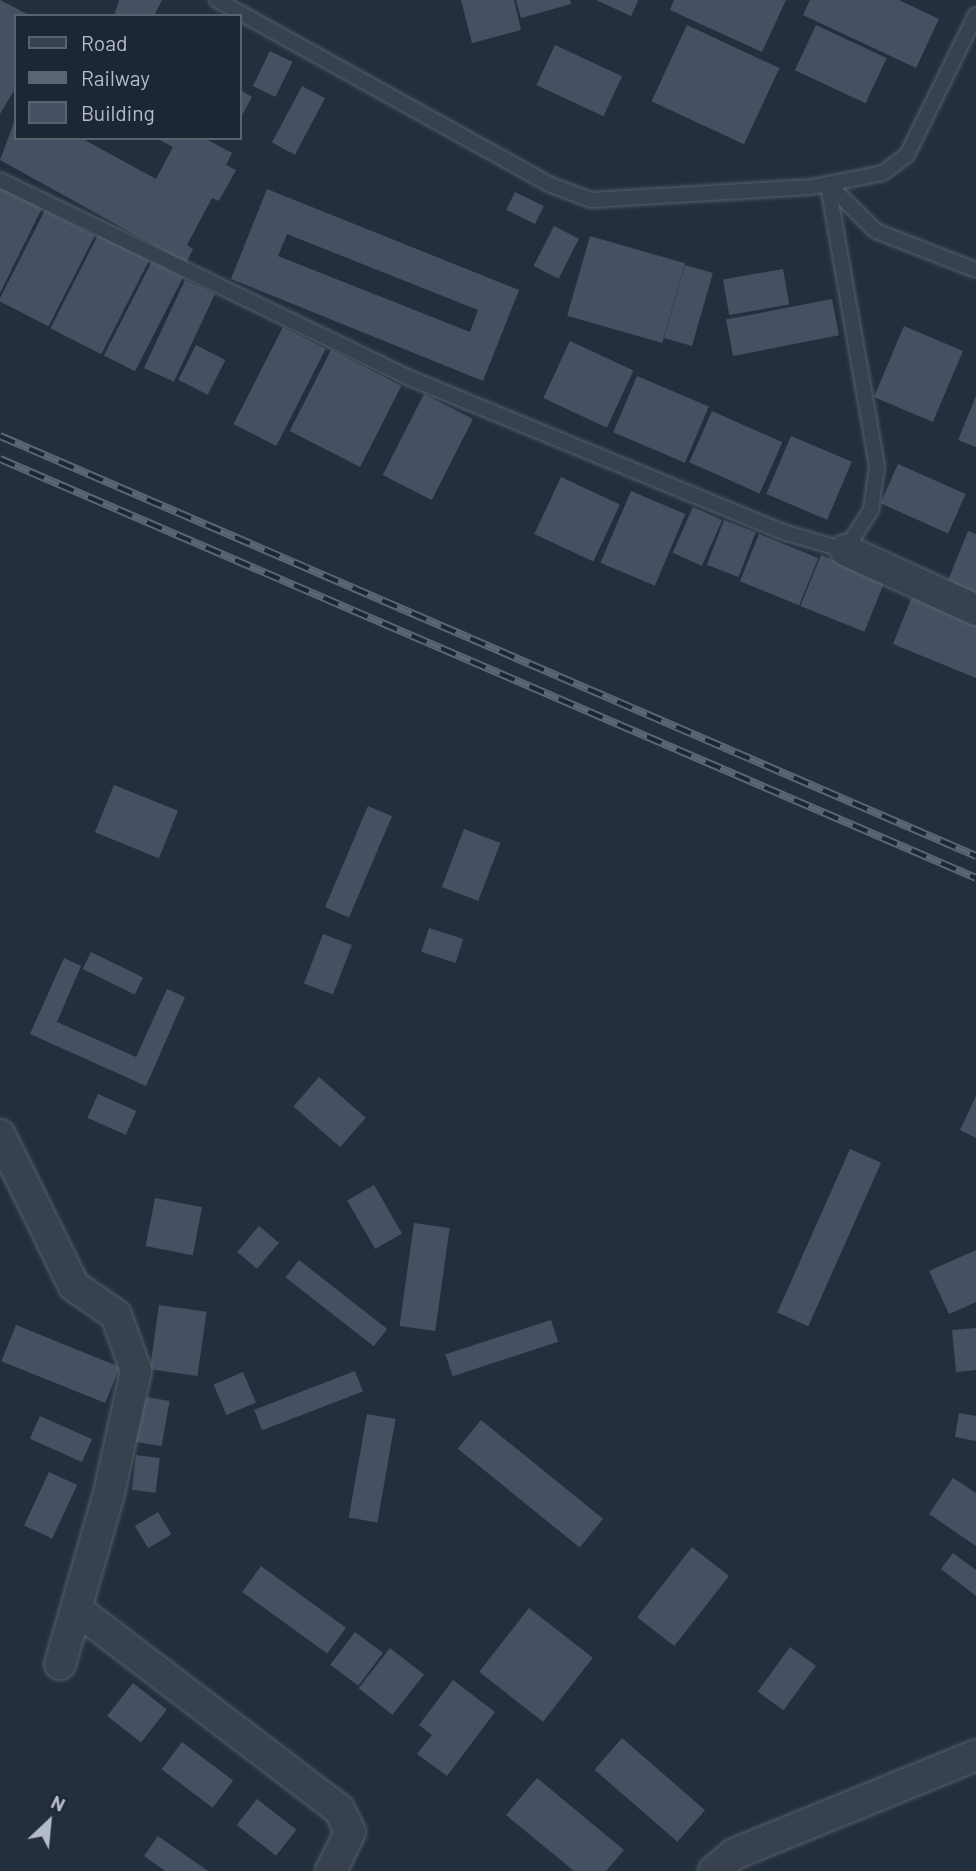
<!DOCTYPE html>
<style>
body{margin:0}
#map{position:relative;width:976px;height:1871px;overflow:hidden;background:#242f3e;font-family:Barlow,sans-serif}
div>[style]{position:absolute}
.building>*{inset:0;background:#455162;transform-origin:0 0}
.roads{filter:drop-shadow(0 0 2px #565f6c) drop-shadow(0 0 2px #565f6c)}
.service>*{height:14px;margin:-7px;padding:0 7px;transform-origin:7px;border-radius:7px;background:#38414e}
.minor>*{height:30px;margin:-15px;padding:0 15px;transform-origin:15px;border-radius:15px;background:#38414e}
.rail>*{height:8px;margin-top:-4px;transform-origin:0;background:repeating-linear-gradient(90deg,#1d2633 0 16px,#5a6575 0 32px);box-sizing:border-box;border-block:2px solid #5a6575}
span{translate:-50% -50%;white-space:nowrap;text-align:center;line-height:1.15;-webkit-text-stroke:7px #1d2633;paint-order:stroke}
.legend{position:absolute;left:14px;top:14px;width:228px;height:126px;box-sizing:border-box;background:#1d2633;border:2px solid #59626f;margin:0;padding:9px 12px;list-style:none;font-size:21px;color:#b4bcc9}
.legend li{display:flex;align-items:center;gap:14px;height:35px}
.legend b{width:35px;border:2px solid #59626f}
.north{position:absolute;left:14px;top:1787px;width:70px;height:70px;-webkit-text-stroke:5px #1d2633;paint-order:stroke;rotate:26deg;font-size:19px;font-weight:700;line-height:28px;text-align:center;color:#b4bcc9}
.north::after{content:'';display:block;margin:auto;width:24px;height:32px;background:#b4bcc9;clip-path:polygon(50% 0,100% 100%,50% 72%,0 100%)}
</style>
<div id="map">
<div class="building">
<i style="clip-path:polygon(0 0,31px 16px,16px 16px,16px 87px,0 114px)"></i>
<i style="clip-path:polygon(119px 0,162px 0,154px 16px,114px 16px)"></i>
<i style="clip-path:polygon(461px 0,514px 0,521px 30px,472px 43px)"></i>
<i style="clip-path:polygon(516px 0,570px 0,571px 4px,521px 18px)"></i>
<i style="clip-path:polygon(596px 0,637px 0,638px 1px,631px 16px)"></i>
<i style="clip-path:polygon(674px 0,786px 0,762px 52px,670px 10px)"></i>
<i style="clip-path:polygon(810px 0,899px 0,939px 19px,916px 68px,803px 15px)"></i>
<i style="left:687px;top:25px;width:102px;height:84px;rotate:25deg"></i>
<i style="left:816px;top:25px;width:78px;height:50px;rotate:25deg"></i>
<i style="left:555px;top:45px;width:74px;height:44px;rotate:25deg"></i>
<i style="left:270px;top:51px;width:25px;height:39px;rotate:26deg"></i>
<i style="left:302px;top:86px;width:26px;height:64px;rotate:28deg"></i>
<i style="clip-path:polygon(240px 90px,252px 97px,240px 119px)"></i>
<i style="clip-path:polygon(16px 117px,16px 138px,81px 138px,156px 179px,173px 147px,156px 138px,204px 138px,232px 153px,226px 165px,236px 170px,219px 201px,212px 198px,187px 245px,193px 249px,186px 263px,0 160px)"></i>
<i style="clip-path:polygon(0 182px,44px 204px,0 293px)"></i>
<i style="clip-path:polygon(evenodd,267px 189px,519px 290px,483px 381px,231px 279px,267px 189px,287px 234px,478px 310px,470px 332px,278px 256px,287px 234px)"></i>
<i style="left:515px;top:192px;width:32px;height:20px;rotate:26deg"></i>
<i style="left:45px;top:210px;width:56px;height:102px;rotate:27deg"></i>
<i style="left:554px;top:226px;width:28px;height:45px;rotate:27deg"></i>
<i style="left:99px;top:233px;width:57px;height:107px;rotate:27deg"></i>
<i style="left:590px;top:236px;width:99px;height:83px;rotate:16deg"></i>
<i style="left:152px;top:261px;width:35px;height:106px;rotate:27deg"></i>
<i style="left:685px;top:265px;width:29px;height:76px;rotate:16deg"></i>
<i style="left:783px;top:269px;width:36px;height:61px;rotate:80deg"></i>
<i style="left:185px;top:280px;width:33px;height:97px;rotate:25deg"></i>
<i style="left:832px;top:299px;width:37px;height:108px;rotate:79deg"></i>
<i style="left:904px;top:326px;width:64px;height:77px;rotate:23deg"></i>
<i style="left:283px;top:327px;width:48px;height:109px;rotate:27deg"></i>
<i style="left:570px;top:341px;width:70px;height:63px;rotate:25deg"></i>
<i style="left:196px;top:345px;width:33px;height:39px;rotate:27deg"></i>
<i style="left:331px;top:350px;width:79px;height:91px;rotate:27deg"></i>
<i style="left:637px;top:376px;width:78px;height:61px;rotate:23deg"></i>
<i style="left:424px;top:394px;width:55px;height:91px;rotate:27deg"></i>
<i style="clip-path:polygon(976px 396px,976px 447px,958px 440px)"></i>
<i style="left:712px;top:411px;width:77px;height:56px;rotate:24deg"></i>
<i style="left:791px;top:436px;width:66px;height:63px;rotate:23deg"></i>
<i style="left:898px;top:464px;width:74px;height:43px;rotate:24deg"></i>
<i style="left:561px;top:477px;width:65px;height:63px;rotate:25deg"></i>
<i style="left:631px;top:491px;width:59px;height:78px;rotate:23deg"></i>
<i style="left:693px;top:507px;width:32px;height:50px;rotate:24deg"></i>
<i style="left:724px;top:520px;width:34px;height:48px;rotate:21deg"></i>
<i style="clip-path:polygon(968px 531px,976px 534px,976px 595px,947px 583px)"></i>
<i style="left:759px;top:534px;width:64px;height:51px;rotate:22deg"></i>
<i style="left:821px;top:555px;width:69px;height:55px;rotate:22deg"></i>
<i style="clip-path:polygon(913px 594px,976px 620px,976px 678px,893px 644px)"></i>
<i style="left:114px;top:785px;width:69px;height:51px;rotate:22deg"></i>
<i style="left:368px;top:806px;width:26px;height:110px;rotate:23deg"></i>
<i style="left:464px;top:829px;width:39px;height:62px;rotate:21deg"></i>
<i style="left:429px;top:928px;width:36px;height:25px;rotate:18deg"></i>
<i style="left:323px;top:934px;width:31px;height:53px;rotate:21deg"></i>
<i style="left:91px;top:952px;width:58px;height:19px;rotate:26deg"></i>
<i style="clip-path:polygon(64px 958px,81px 966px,57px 1022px,136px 1057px,167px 989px,185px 997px,146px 1086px,30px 1034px)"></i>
<i style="left:319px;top:1077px;width:62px;height:39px;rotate:41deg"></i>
<i style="left:98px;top:1094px;width:42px;height:26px;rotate:24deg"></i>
<i style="clip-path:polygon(976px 1096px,976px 1138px,960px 1130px)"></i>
<i style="left:850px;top:1149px;width:34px;height:179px;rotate:24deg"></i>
<i style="left:374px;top:1185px;width:56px;height:31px;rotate:60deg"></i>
<i style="left:155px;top:1198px;width:48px;height:49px;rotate:11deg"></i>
<i style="left:414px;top:1223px;width:36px;height:104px;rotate:8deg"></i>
<i style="left:259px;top:1226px;width:26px;height:34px;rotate:40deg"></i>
<i style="clip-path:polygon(976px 1250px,976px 1302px,949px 1314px,929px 1271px)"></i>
<i style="left:299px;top:1260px;width:112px;height:22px;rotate:38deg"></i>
<i style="left:159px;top:1305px;width:48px;height:65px;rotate:8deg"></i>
<i style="left:551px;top:1320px;width:23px;height:111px;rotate:72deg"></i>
<i style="left:16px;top:1325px;width:112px;height:39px;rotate:22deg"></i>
<i style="clip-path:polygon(976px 1328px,976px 1370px,956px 1372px,952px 1330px)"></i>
<i style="left:355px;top:1371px;width:22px;height:108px;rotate:69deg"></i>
<i style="left:243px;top:1372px;width:33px;height:32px;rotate:67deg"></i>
<i style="left:141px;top:1396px;width:29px;height:46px;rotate:10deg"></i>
<i style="clip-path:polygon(959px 1413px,976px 1416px,976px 1441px,955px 1437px)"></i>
<i style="left:367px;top:1414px;width:29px;height:105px;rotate:10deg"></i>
<i style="left:40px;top:1416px;width:57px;height:25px;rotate:24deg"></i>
<i style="left:481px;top:1420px;width:157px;height:37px;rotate:39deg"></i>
<i style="left:136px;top:1455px;width:24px;height:35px;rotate:7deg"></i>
<i style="left:49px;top:1472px;width:31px;height:59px;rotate:25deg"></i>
<i style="clip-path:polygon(953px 1478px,976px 1493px,976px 1546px,929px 1514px)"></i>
<i style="left:158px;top:1512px;width:26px;height:27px;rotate:59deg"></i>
<i style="left:692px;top:1547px;width:47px;height:89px;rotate:38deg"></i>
<i style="clip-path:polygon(953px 1553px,976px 1570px,976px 1596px,941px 1569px)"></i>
<i style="left:261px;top:1566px;width:105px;height:32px;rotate:36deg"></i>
<i style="left:529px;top:1608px;width:81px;height:81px;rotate:38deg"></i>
<i style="left:355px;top:1632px;width:35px;height:41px;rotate:37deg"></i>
<i style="left:790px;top:1647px;width:32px;height:55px;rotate:36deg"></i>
<i style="left:390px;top:1648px;width:43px;height:51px;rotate:38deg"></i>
<i style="clip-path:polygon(453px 1680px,495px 1712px,447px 1776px,417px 1754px,432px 1735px,419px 1725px)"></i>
<i style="left:133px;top:1683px;width:43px;height:42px;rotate:38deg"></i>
<i style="left:622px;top:1738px;width:110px;height:42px;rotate:41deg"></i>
<i style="left:182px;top:1742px;width:64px;height:34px;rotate:37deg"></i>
<i style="clip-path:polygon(537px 1778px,624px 1850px,606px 1871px,574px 1871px,506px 1815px)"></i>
<i style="left:257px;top:1799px;width:50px;height:33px;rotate:38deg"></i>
<i style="clip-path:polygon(158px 1836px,208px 1871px,165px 1871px,144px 1856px)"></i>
</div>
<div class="roads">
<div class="service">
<i style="left:217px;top:0;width:382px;rotate:29deg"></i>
<i style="left:551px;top:185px;width:43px;rotate:20.6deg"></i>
<i style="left:591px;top:200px;width:221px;rotate:-3.4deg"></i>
<i style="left:812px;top:187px;width:72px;rotate:-11.2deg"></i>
<i style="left:883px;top:173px;width:30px;rotate:-37deg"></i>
<i style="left:907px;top:155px;width:156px;rotate:-63.8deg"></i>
<i style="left:0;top:180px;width:452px;rotate:25.8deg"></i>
<i style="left:407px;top:377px;width:407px;rotate:22.4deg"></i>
<i style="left:783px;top:532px;width:65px;rotate:16.2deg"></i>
<i style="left:845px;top:550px;width:48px;rotate:-57deg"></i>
<i style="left:871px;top:510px;width:44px;rotate:-82.2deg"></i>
<i style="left:877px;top:466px;width:286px;rotate:-99.9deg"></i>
<i style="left:828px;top:184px;width:67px;rotate:44.4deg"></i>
<i style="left:876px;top:231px;width:107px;rotate:21.3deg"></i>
</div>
<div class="minor">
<i style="left:845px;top:550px;width:144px;rotate:24.6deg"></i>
<i style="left:0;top:1135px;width:168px;rotate:63.9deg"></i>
<i style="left:74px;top:1286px;width:51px;rotate:34.6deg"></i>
<i style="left:116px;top:1315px;width:59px;rotate:70.3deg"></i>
<i style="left:136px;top:1371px;width:129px;rotate:102.5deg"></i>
<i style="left:108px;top:1497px;width:174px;rotate:106deg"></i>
<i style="left:76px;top:1609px;width:330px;rotate:37.3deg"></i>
<i style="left:339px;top:1809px;width:25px;rotate:64deg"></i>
<i style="left:350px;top:1832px;width:43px;rotate:116deg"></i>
<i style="left:714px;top:1871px;width:26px;rotate:-40deg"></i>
<i style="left:734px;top:1854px;width:261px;rotate:-22.2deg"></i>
</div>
</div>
<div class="rail">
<i style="left:0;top:436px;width:1063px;rotate:23.28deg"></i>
<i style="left:0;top:459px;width:1062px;rotate:23.23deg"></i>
</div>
<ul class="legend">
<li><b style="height:9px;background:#38414e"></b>Road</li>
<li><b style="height:9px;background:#5a6575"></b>Railway</li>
<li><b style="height:19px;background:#455162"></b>Building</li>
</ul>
<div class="north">N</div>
</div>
